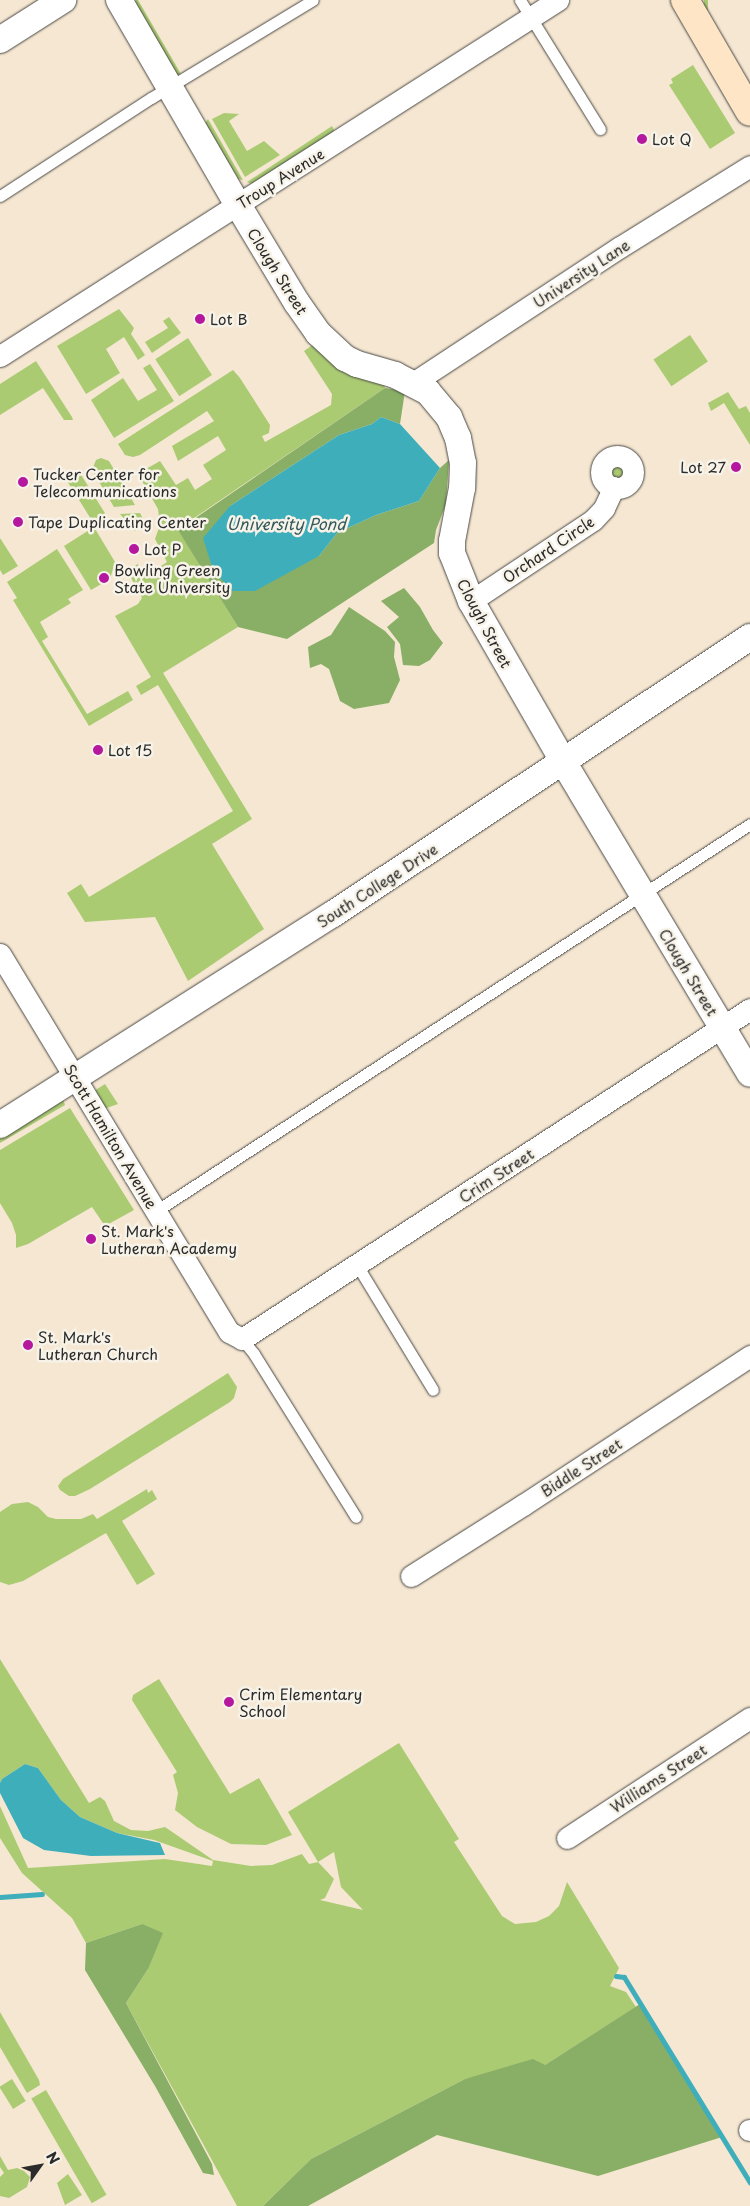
<!DOCTYPE html>
<style>
body{margin:0}
#map{position:relative;width:750px;height:2206px;overflow:hidden;background:#f5e7d2;font-family:"Playpen Sans",sans-serif}
div>[style]{position:absolute}
.green>*{inset:0;background:#abcb73;transform-origin:0 0}
.round{border-radius:50%}
.forest>*{inset:0;background:#88af65}
.water>*{inset:0;background:#3faebb}
.stream>*{height:5px;margin:-2.5px;padding:0 2.5px;transform-origin:2.5px;border-radius:2.5px;background:#3faebb}
.roads{filter:drop-shadow(0 0 1px #494744) drop-shadow(0 0 1px #494744)}
.service>*{height:11px;margin:-5.5px;padding:0 5.5px;transform-origin:5.5px;border-radius:5.5px;background:#fff}
.minor>*{height:21px;margin:-10.5px;padding:0 10.5px;transform-origin:10.5px;border-radius:10.5px;background:#fff}
.minor>.ring{margin:-10.5px;padding:0;box-sizing:content-box;background:none;border:21px solid #fff;border-radius:50%}
.tertiary>*{height:26px;margin:-13px;padding:0 13px;transform-origin:13px;border-radius:13px;background:#fff}
.secondary>*{height:28px;margin:-14px;padding:0 14px;transform-origin:14px;border-radius:14px;background:#fee5c5}
.dots>*{width:14px;height:14px;translate:-50% -50%;box-sizing:border-box;border:2px solid #f7f3e8;border-radius:50%}
span{translate:-50% -50%;white-space:nowrap;text-align:center;line-height:1.15;-webkit-text-stroke:5px #f7f3e8;paint-order:stroke}
.poi-label{font-size:15px;color:#2b2b2b}
.left{translate:0 -50%;text-align:left}
.right{translate:-100% -50%;text-align:right}
.street-label{font-size:15px;color:#2b2b2b}
.water-label{font-size:16px;color:#32595d;font-style:italic}
.north{position:absolute;left:15px;top:2141px;width:50px;height:50px;-webkit-text-stroke:4px #f7f3e8;paint-order:stroke;rotate:58deg;font-size:14px;font-weight:700;line-height:20px;text-align:center;color:#2b2b2b}
.north::after{content:'';display:block;margin:auto;width:18px;height:22px;background:#2b2b2b;clip-path:polygon(50% 0,100% 100%,50% 72%,0 100%)}
</style>
<div id="map">
<div class="green">
<i style="clip-path:polygon(136px 0,138px 0,181px 74px,176px 75px,134px 3px)"></i>
<i style="left:704px;top:0;width:4px;height:58px"></i>
<i style="clip-path:polygon(693px 65px,735px 133px,710px 149px,669px 85px,673px 83px,671px 79px)"></i>
<i style="clip-path:polygon(224px 113px,239px 114px,229px 121px,247px 151px,264px 141px,280px 155px,245px 177px,212px 119px)"></i>
<i style="clip-path:polygon(208px 119px,243px 180px,238px 179px,205px 123px)"></i>
<i style="clip-path:polygon(332px 126px,335px 132px,252px 184px,247px 182px)"></i>
<i style="clip-path:polygon(119px 309px,134px 328px,131px 334px,145px 355px,138px 360px,124px 337px,106px 349px,120px 373px,86px 394px,57px 346px)"></i>
<i style="clip-path:polygon(169px 317px,181px 333px,152px 353px,145px 342px,168px 328px,163px 321px)"></i>
<i style="left:690px;top:335px;width:32px;height:44px;rotate:56deg"></i>
<i style="left:188px;top:338px;width:44px;height:39px;rotate:57deg"></i>
<i style="clip-path:polygon(317px 342px,383px 379px,385px 388px,178px 529px,238px 627px,163px 673px,252px 819px,212px 844px,264px 929px,188px 981px,155px 917px,85px 922px,67px 893px,81px 884px,89px 897px,233px 811px,158px 685px,141px 695px,136px 686px,151px 677px,115px 616px,138px 604px,142px 598px,129px 574px,131px 568px,138px 564px,146px 576px,167px 562px,155px 539px,160px 525px,158px 509px,142px 481px,146px 469px,160px 461px,176px 485px,188px 478px,195px 490px,212px 479px,203px 465px,226px 450px,218px 436px,178px 461px,172px 446px,214px 421px,207px 411px,140px 455px,133px 457px,125px 455px,118px 444px,233px 370px,240px 378px,270px 425px,269px 433px,262px 436px,265px 442px,331px 405px,332px 394px,304px 351px)"></i>
<i style="clip-path:polygon(36px 361px,72px 417px,73px 420px,64px 420px,43px 388px,0 415px,0 384px)"></i>
<i style="clip-path:polygon(150px 364px,174px 401px,114px 438px,91px 400px,123px 378px,138px 401px,157px 390px,143px 368px)"></i>
<i style="clip-path:polygon(728px 392px,739px 409px,746px 406px,750px 413px,750px 445px,724px 403px,711px 411px,708px 403px)"></i>
<i style="clip-path:polygon(101px 458px,109px 461px,135px 505px,114px 507px,92px 470px,96px 460px)"></i>
<i class="round" style="left:606px;top:460px;width:22px;height:22px"></i>
<i style="left:78px;top:470px;width:51px;height:15px;rotate:58deg"></i>
<i style="clip-path:polygon(140px 513px,145px 523px,142px 528px,134px 531px,120px 514px)"></i>
<i style="clip-path:polygon(94px 527px,115px 562px,110px 579px,91px 590px,64px 546px)"></i>
<i style="clip-path:polygon(0 538px,18px 566px,3px 575px,0 570px)"></i>
<i style="clip-path:polygon(57px 549px,83px 590px,68px 599px,71px 603px,40px 622px,48px 637px,42px 641px,87px 714px,128px 691px,133px 700px,89px 726px,13px 600px,17px 598px,7px 582px)"></i>
<i style="clip-path:polygon(105px 1084px,118px 1104px,101px 1110px,94px 1091px)"></i>
<i style="clip-path:polygon(63px 1099px,65px 1105px,0 1143px,0 1135px)"></i>
<i style="clip-path:polygon(70px 1108px,134px 1210px,105px 1226px,92px 1207px,28px 1244px,16px 1248px,16px 1235px,12px 1223px,0 1203px,0 1150px)"></i>
<i style="clip-path:polygon(228px 1373px,237px 1387px,234px 1398px,230px 1402px,90px 1489px,75px 1496px,69px 1496px,60px 1490px,58px 1486px,63px 1479px)"></i>
<i style="clip-path:polygon(147px 1489px,148px 1493px,152px 1490px,157px 1499px,122px 1521px,155px 1574px,137px 1585px,106px 1533px,23px 1581px,9px 1585px,0 1582px,0 1512px,12px 1504px,28px 1502px,38px 1507px,48px 1517px,56px 1519px,81px 1519px,93px 1514px,97px 1519px)"></i>
<i style="clip-path:polygon(evenodd,0 1659px,89px 1803px,100px 1797px,105px 1801px,114px 1821px,131px 1830px,148px 1831px,165px 1827px,213px 1860px,251px 1866px,272px 1865px,302px 1854px,309px 1864px,318px 1862px,288px 1812px,399px 1743px,459px 1839px,454px 1842px,502px 1916px,515px 1924px,536px 1922px,549px 1916px,559px 1906px,567px 1882px,619px 1968px,610px 1986px,626px 1992px,636px 2007px,545px 2065px,465px 2079px,311px 2159px,263px 2206px,237px 2206px,126px 2003px,148px 1969px,142px 1924px,86px 1943px,72px 1918px,22px 1873px,0 1838px,0 1806px,28px 1868px,165px 1859px,212px 1866px,213px 1861px,154px 1840px,117px 1833px,80px 1817px,61px 1800px,38px 1768px,25px 1764px,2px 1779px,0 1783px,0 1659px,334px 1852px,341px 1887px,363px 1910px,320px 1900px,325px 1898px,334px 1879px,318px 1862px,334px 1852px)"></i>
<i style="clip-path:polygon(159px 1679px,230px 1794px,259px 1778px,292px 1835px,266px 1845px,231px 1844px,197px 1827px,175px 1810px,178px 1793px,173px 1775px,177px 1772px,132px 1700px,133px 1695px)"></i>
<i style="clip-path:polygon(0 2012px,39px 2080px,40px 2085px,27px 2093px,0 2047px)"></i>
<i style="left:12px;top:2079px;width:26px;height:15px;rotate:58deg"></i>
<i style="left:46px;top:2090px;width:121px;height:17px;rotate:60deg"></i>
<i style="clip-path:polygon(0 2156px,8px 2170px,17px 2168px,24px 2171px,30px 2177px,27px 2187px,9px 2198px,0 2196px,0 2177px,4px 2173px,0 2167px)"></i>
<i style="clip-path:polygon(68px 2174px,82px 2195px,65px 2205px,57px 2183px)"></i>
</div>
<div class="forest">
<i style="clip-path:polygon(385px 388px,405px 391px,400px 424px,381px 417px,372px 424px,339px 435px,230px 506px,319px 556px,337px 533px,376px 515px,419px 501px,440px 468px,449px 460px,446px 504px,436px 530px,434px 543px,287px 639px,238px 627px,178px 530px)"></i>
<i style="clip-path:polygon(404px 588px,420px 607px,433px 630px,443px 643px,430px 660px,419px 666px,403px 665px,400px 644px,387px 627px,399px 617px,381px 601px)"></i>
<i style="clip-path:polygon(349px 607px,385px 631px,395px 642px,394px 657px,400px 680px,389px 703px,354px 709px,340px 701px,329px 669px,321px 664px,310px 668px,308px 647px,331px 635px)"></i>
<i style="clip-path:polygon(142px 1924px,163px 1933px,148px 1969px,126px 2003px,212px 2164px,214px 2175px,203px 2173px,155px 2086px,85px 1970px,86px 1943px)"></i>
<i style="clip-path:polygon(640px 2004px,722px 2137px,598px 2176px,437px 2135px,308px 2206px,263px 2206px,311px 2159px,465px 2079px,533px 2059px,545px 2065px)"></i>
</div>
<div class="water">
<i style="clip-path:polygon(381px 417px,400px 424px,440px 468px,419px 501px,376px 515px,337px 533px,319px 556px,255px 591px,232px 591px,213px 570px,203px 538px,230px 506px,339px 435px,372px 424px)"></i>
<i style="clip-path:polygon(25px 1764px,38px 1768px,61px 1800px,80px 1817px,117px 1833px,160px 1843px,165px 1855px,91px 1856px,44px 1850px,23px 1838px,0 1793px,0 1783px,2px 1779px)"></i>
</div>
<div class="stream">
<i style="left:0;top:1897px;width:42px;rotate:-4.1deg"></i>
<i style="left:616px;top:1976px;width:8px;rotate:7deg"></i>
<i style="left:624px;top:1977px;width:241px;rotate:58.5deg"></i>
</div>
<div class="roads">
<div class="service">
<i style="left:520px;top:0;width:152px;rotate:58.2deg"></i>
<i style="left:0;top:196px;width:180px;rotate:-33deg"></i>
<i style="left:151px;top:98px;width:189px;rotate:-31.2deg"></i>
<i style="left:156px;top:1211px;width:709px;rotate:-33.08deg"></i>
<i style="left:357px;top:1265px;width:146px;rotate:58.7deg"></i>
<i style="left:242px;top:1339px;width:19px;rotate:51deg"></i>
<i style="left:254px;top:1354px;width:192px;rotate:58deg"></i>
</div>
<div class="minor">
<i style="left:0;top:356px;width:662px;rotate:-32.54deg"></i>
<i style="left:413px;top:383px;width:248px;rotate:-33.3deg"></i>
<i style="left:620px;top:247px;width:153px;rotate:-31.9deg"></i>
<i class="ring" style="left:601px;top:456px;width:11px;height:11px"></i>
<i style="left:471px;top:601px;width:146px;rotate:-33.6deg"></i>
<i style="left:593px;top:520px;width:16px;rotate:-47deg"></i>
<i style="left:604px;top:508px;width:23px;rotate:-65deg"></i>
<i style="left:0;top:954px;width:442px;rotate:58.8deg"></i>
<i style="left:229px;top:1332px;width:15px;rotate:28deg"></i>
<i style="left:242px;top:1339px;width:606px;rotate:-33.01deg"></i>
<i style="left:411px;top:1576px;width:133px;rotate:-32.4deg"></i>
<i style="left:523px;top:1505px;width:272px;rotate:-33.3deg"></i>
<i style="left:567px;top:1838px;width:219px;rotate:-33.3deg"></i>
<i style="left:749px;top:2130px;width:1px"></i>
</div>
<div class="tertiary">
<i style="left:119px;top:0;width:237px;rotate:59.9deg"></i>
<i style="left:238px;top:205px;width:114px;rotate:59deg"></i>
<i style="left:297px;top:303px;width:37px;rotate:55deg"></i>
<i style="left:318px;top:333px;width:37px;rotate:43deg"></i>
<i style="left:345px;top:358px;width:13px;rotate:27deg"></i>
<i style="left:357px;top:364px;width:40px;rotate:16deg"></i>
<i style="left:395px;top:375px;width:37px;rotate:27deg"></i>
<i style="left:428px;top:392px;width:33px;rotate:50deg"></i>
<i style="left:449px;top:417px;width:23px;rotate:67deg"></i>
<i style="left:458px;top:438px;width:25px;rotate:79deg"></i>
<i style="left:463px;top:463px;width:25px;rotate:92deg"></i>
<i style="left:462px;top:488px;width:54px;rotate:100.7deg"></i>
<i style="left:452px;top:541px;width:12px;rotate:90deg"></i>
<i style="left:452px;top:553px;width:52px;rotate:68.4deg"></i>
<i style="left:471px;top:601px;width:187px;rotate:60.1deg"></i>
<i style="left:564px;top:763px;width:362px;rotate:59.1deg"></i>
<i style="left:0;top:40px;width:75px;rotate:-32.4deg"></i>
<i style="left:0;top:1125px;width:394px;rotate:-32.4deg"></i>
<i style="left:333px;top:914px;width:501px;rotate:-33.59deg"></i>
</div>
<div class="secondary">
<i style="left:685px;top:0;width:129px;rotate:59.9deg"></i>
</div>
</div>
<div class="dots">
<i style="left:642px;top:139px;background:#b5179e"></i>
<i style="left:200px;top:319px;background:#b5179e"></i>
<i style="left:736px;top:467px;background:#b5179e"></i>
<i style="left:23px;top:482px;background:#b5179e"></i>
<i style="left:18px;top:522px;background:#b5179e"></i>
<i style="left:134px;top:549px;background:#b5179e"></i>
<i style="left:104px;top:578px;background:#b5179e"></i>
<i style="left:98px;top:750px;background:#b5179e"></i>
<i style="left:91px;top:1239px;background:#b5179e"></i>
<i style="left:28px;top:1345px;background:#b5179e"></i>
<i style="left:229px;top:1702px;background:#b5179e"></i>
</div>
<div class="poi-label">
<span class="left" style="left:652px;top:139px">Lot Q</span>
<span class="left" style="left:210px;top:319px">Lot B</span>
<span class="right" style="left:726px;top:467px">Lot 27</span>
<span class="left" style="left:33px;top:482px">Tucker Center for<br>Telecommunications</span>
<span class="left" style="left:28px;top:522px">Tape Duplicating Center</span>
<span class="left" style="left:144px;top:549px">Lot P</span>
<span class="left" style="left:114px;top:578px">Bowling Green<br>State University</span>
<span class="left" style="left:108px;top:750px">Lot 15</span>
<span class="left" style="left:101px;top:1239px">St. Mark's<br>Lutheran Academy</span>
<span class="left" style="left:38px;top:1345px">St. Mark's<br>Lutheran Church</span>
<span class="left" style="left:239px;top:1702px">Crim Elementary<br>School</span>
</div>
<div class="street-label">
<span style="left:280px;top:178px;rotate:-32deg">Troup Avenue</span>
<span style="left:278px;top:271px;rotate:58deg">Clough Street</span>
<span style="left:581px;top:273px;rotate:-33deg">University Lane</span>
<span style="left:548px;top:549px;rotate:-34deg">Orchard Circle</span>
<span style="left:485px;top:623px;rotate:62deg">Clough Street</span>
<span style="left:377px;top:885px;rotate:-33deg">South College Drive</span>
<span style="left:689px;top:972px;rotate:59deg">Clough Street</span>
<span style="left:111px;top:1136px;rotate:59deg">Scott Hamilton Avenue</span>
<span style="left:496px;top:1175px;rotate:-33deg">Crim Street</span>
<span style="left:581px;top:1467px;rotate:-33deg">Biddle Street</span>
<span style="left:658px;top:1778px;rotate:-33deg">Williams Street</span>
</div>
<div class="water-label">
<span style="left:286px;top:523px">University Pond</span>
</div>
<div class="north">N</div>
</div>
